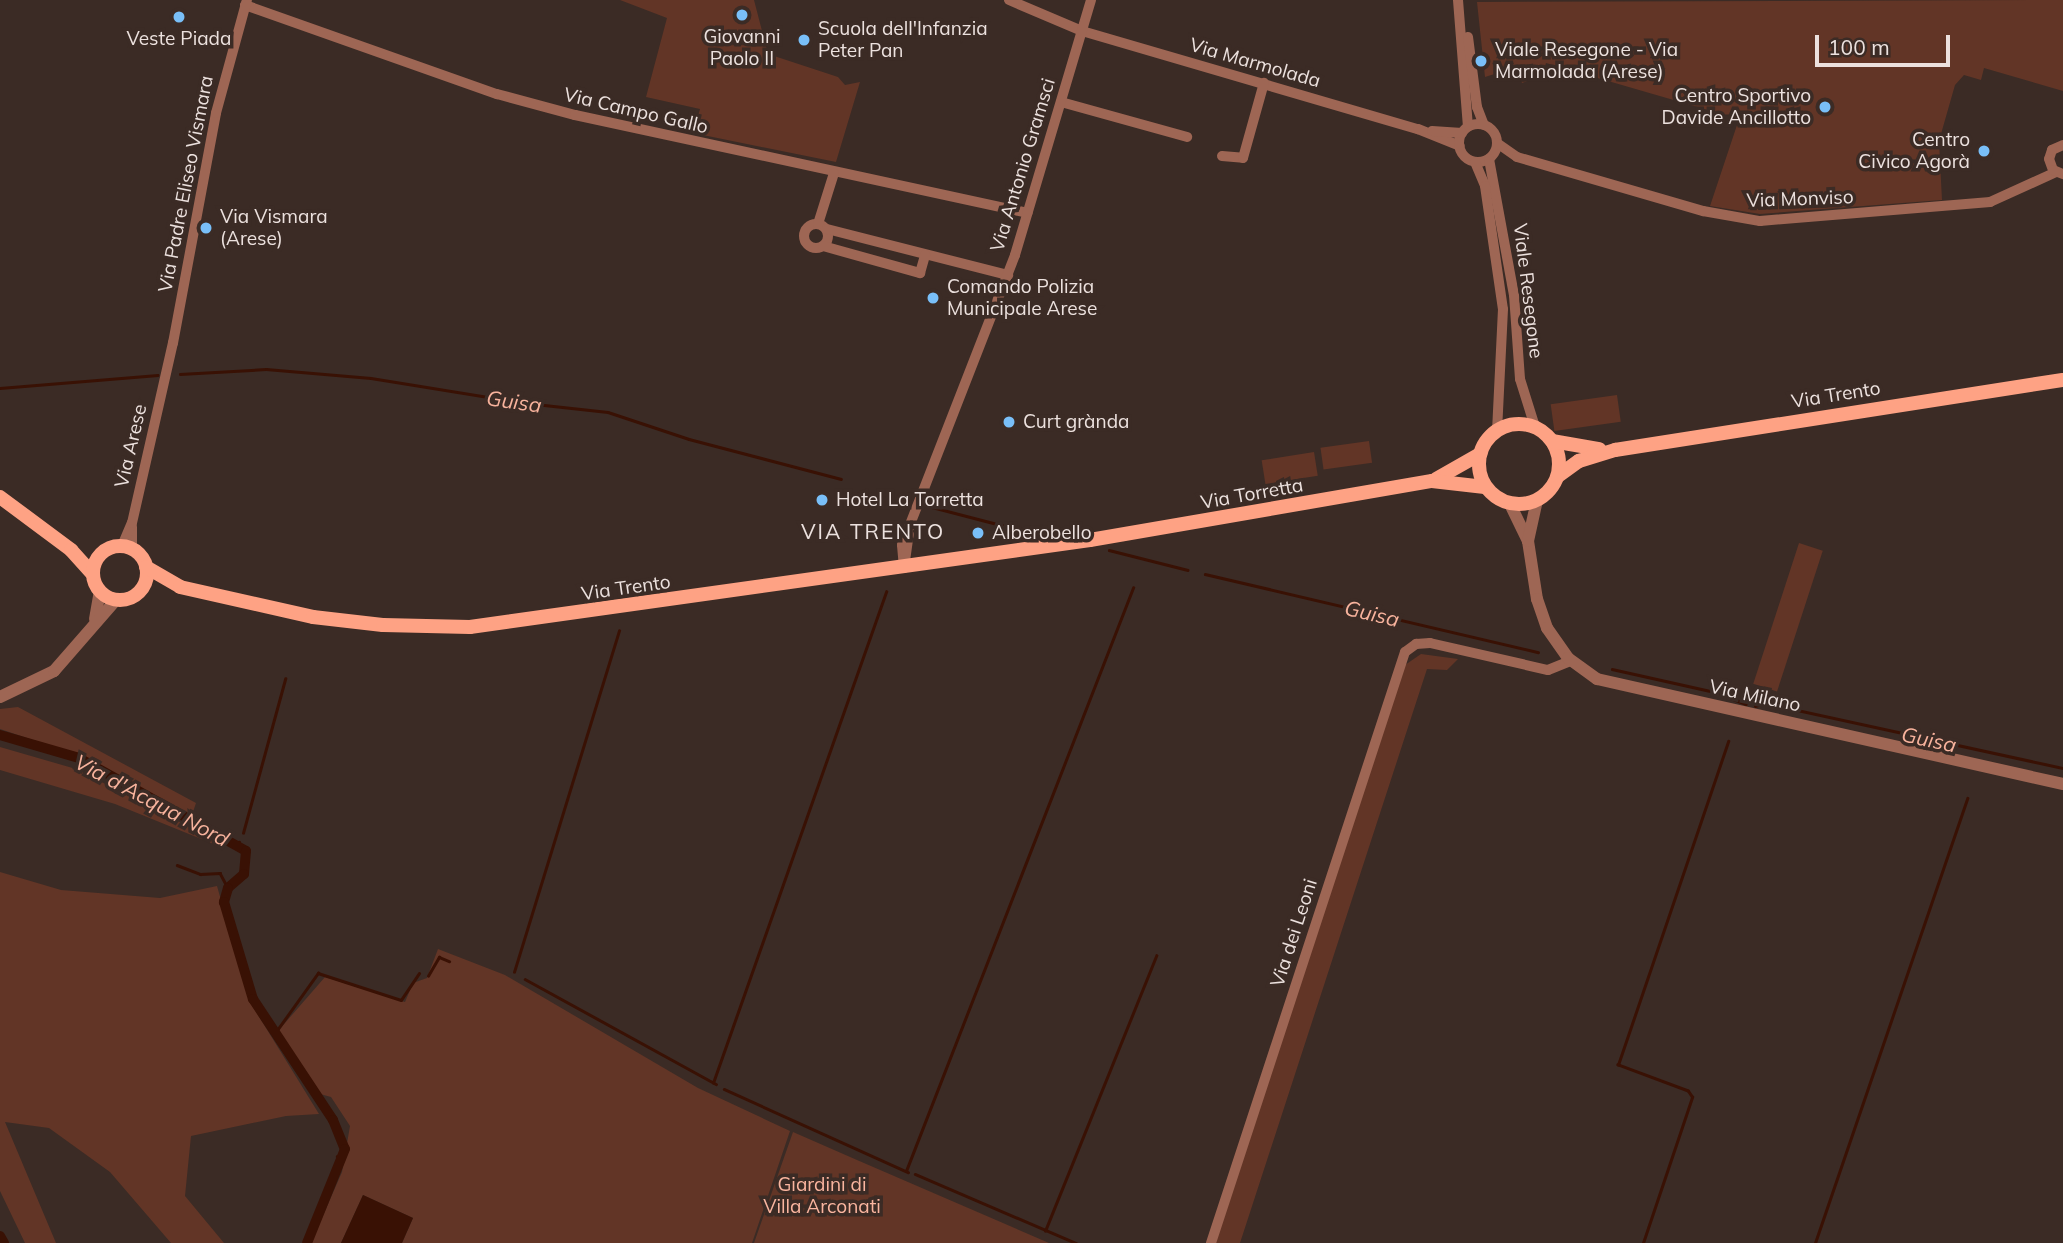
<!DOCTYPE html>
<meta charset="utf-8">
<style>
body{margin:0}
#map{position:relative;width:2063px;height:1243px;overflow:hidden;background:#3b2b25;font-family:Mulish,sans-serif}
div>[style]{position:absolute}
.green>*{inset:0;background:#623526;transform-origin:0 0}
.water>*{inset:0;background:#391104}
.stream>*{height:2.5px;margin:-1.25px;padding:0 1.25px;transform-origin:1.25px;border-radius:1.25px;background:#391104}
.canal>*{height:10px;margin:-5px;padding:0 5px;transform-origin:5px;border-radius:5px;background:#391104}
.minor>*{height:10px;margin:-5px;padding:0 5px;transform-origin:5px;border-radius:5px;background:#9e6654}
.minor>.ring{margin:-5px;padding:0;box-sizing:content-box;background:none;border:10px solid #9e6654;border-radius:50%}
.tertiary>*{height:12px;margin:-6px;padding:0 6px;transform-origin:6px;border-radius:6px;background:#9e6654}
.primary>*{height:14px;margin:-7px;padding:0 7px;transform-origin:7px;border-radius:7px;background:#fea284}
.primary>.ring{margin:-7px;padding:0;box-sizing:content-box;background:none;border:14px solid #fea284;border-radius:50%}
.dots>*{width:19px;height:19px;translate:-50% -50%;box-sizing:border-box;border:4px solid #3b2b25;border-radius:50%}
span{translate:-50% -50%;white-space:nowrap;text-align:center;line-height:1.15;-webkit-text-stroke:7px #3b2b25;paint-order:stroke}
.poi-label{font-size:19px;color:#ece1de}
.left{translate:0 -50%;text-align:left}
.right{translate:-100% -50%;text-align:right}
.street-label{font-size:19px;color:#ece1de}
.park-label{font-size:19px;color:#fab59f}
.water-label{font-size:21px;color:#f8b39d;font-style:italic}
.neighbourhood-label{font-size:21px;color:#ece1de;letter-spacing:2px}
.scale{position:absolute;left:1815px;top:35px;width:135px;height:32px;box-sizing:border-box;border:4px solid #ece1de;border-top:0;padding-left:9px;font-size:21px;line-height:24px;white-space:nowrap;color:#ece1de;-webkit-text-stroke:5px #3b2b25;paint-order:stroke}
</style>
<div id="map">
<div class="green">
<i style="clip-path:polygon(754px 0,768px 54px,838px 77px,845px 85px,860px 82px,836px 162px,693px 133px,700px 109px,646px 97px,667px 18px,620px 0)"></i>
<i style="clip-path:polygon(2063px 0,2063px 91px,1984px 68px,1981px 80px,1964px 75px,1955px 85px,1939px 141px,1942px 200px,1760px 214px,1710px 206px,1739px 119px,1546px 63px,1542px 75px,1522px 83px,1517px 67px,1485px 77px,1477px 2px)"></i>
<i style="left:1617px;top:395px;width:27px;height:67px;rotate:82deg"></i>
<i style="left:1369px;top:441px;width:22px;height:49px;rotate:82deg"></i>
<i style="left:1314px;top:452px;width:24px;height:53px;rotate:81deg"></i>
<i style="left:1799px;top:543px;width:25px;height:148px;rotate:18deg"></i>
<i style="clip-path:polygon(1421px 654px,1458px 659px,1447px 670px,1427px 669px,1240px 1243px,1214px 1243px,1405px 665px)"></i>
<i style="clip-path:polygon(18px 707px,196px 803px,192px 815px,81px 756px,0 729px,0 709px)"></i>
<i style="clip-path:polygon(0 747px,76px 769px,217px 841px,216px 845px,115px 804px,0 770px)"></i>
<i style="clip-path:polygon(0 872px,61px 890px,160px 898px,217px 886px,250px 1002px,319px 1114px,286px 1116px,191px 1136px,185px 1196px,224px 1243px,171px 1243px,110px 1172px,49px 1128px,5px 1122px,56px 1243px,25px 1243px,0 1191px)"></i>
<i style="clip-path:polygon(438px 949px,505px 975px,698px 1088px,790px 1131px,752px 1243px,402px 1243px,413px 1218px,363px 1195px,341px 1243px,311px 1243px,342px 1172px,350px 1126px,331px 1097px,320px 1094px,278px 1031px,325px 977px,405px 1002px,413px 983px,427px 978px)"></i>
<i style="clip-path:polygon(793px 1132px,857px 1160px,1049px 1243px,754px 1243px)"></i>
</div>
<div class="water">
<i style="clip-path:polygon(363px 1195px,413px 1218px,402px 1243px,341px 1243px)"></i>
</div>
<div class="stream">
<i style="left:180px;top:374px;width:86px;rotate:-3.3deg"></i>
<i style="left:266px;top:369px;width:105px;rotate:4.9deg"></i>
<i style="left:371px;top:378px;width:157px;rotate:9.2deg"></i>
<i style="left:526px;top:403px;width:82px;rotate:6.3deg"></i>
<i style="left:608px;top:412px;width:85px;rotate:18.4deg"></i>
<i style="left:689px;top:439px;width:157px;rotate:14.7deg"></i>
<i style="left:0;top:388px;width:158px;rotate:-4.7deg"></i>
<i style="left:928px;top:506px;width:115px;rotate:14.6deg"></i>
<i style="left:1109px;top:550px;width:81px;rotate:14.2deg"></i>
<i style="left:1205px;top:574px;width:342px;rotate:13.2deg"></i>
<i style="left:1612px;top:669px;width:106px;rotate:12.6deg"></i>
<i style="left:1715px;top:692px;width:33px;rotate:21deg"></i>
<i style="left:1755px;top:706px;width:10px;rotate:-17deg"></i>
<i style="left:1765px;top:703px;width:305px;rotate:12.3deg"></i>
<i style="left:0;top:738px;width:6px;rotate:-18deg"></i>
<i style="left:243px;top:833px;width:160px;rotate:-74.7deg"></i>
<i style="left:238px;top:845px;width:3px;rotate:-72deg"></i>
<i style="left:177px;top:865px;width:25px;rotate:21deg"></i>
<i style="left:200px;top:874px;width:20px;rotate:-3deg"></i>
<i style="left:220px;top:873px;width:17px;rotate:62deg"></i>
<i style="left:514px;top:972px;width:357px;rotate:-72.9deg"></i>
<i style="left:428px;top:976px;width:22px;rotate:-60deg"></i>
<i style="left:439px;top:957px;width:11px;rotate:22deg"></i>
<i style="left:525px;top:979px;width:218px;rotate:28.8deg"></i>
<i style="left:275px;top:1033px;width:74px;rotate:-54.4deg"></i>
<i style="left:318px;top:973px;width:87px;rotate:18deg"></i>
<i style="left:401px;top:1000px;width:32px;rotate:-56deg"></i>
<i style="left:713px;top:1083px;width:521px;rotate:-70.59deg"></i>
<i style="left:724px;top:1089px;width:202px;rotate:24.3deg"></i>
<i style="left:337px;top:1156px;width:7px;rotate:27deg"></i>
<i style="left:906px;top:1171px;width:626px;rotate:-68.73deg"></i>
<i style="left:915px;top:1174px;width:175px;rotate:23.2deg"></i>
<i style="left:1045px;top:1231px;width:297px;rotate:-68deg"></i>
<i style="left:1643px;top:1243px;width:154px;rotate:-71.4deg"></i>
<i style="left:1692px;top:1097px;width:7px;rotate:-124deg"></i>
<i style="left:1688px;top:1091px;width:75px;rotate:-159.6deg"></i>
<i style="left:1618px;top:1065px;width:342px;rotate:-71.2deg"></i>
<i style="left:1815px;top:1243px;width:470px;rotate:-71.1deg"></i>
</div>
<div class="canal">
<i style="left:0;top:735px;width:82px;rotate:16.2deg"></i>
<i style="left:79px;top:758px;width:191px;rotate:29.1deg"></i>
<i style="left:246px;top:851px;width:23px;rotate:95deg"></i>
<i style="left:244px;top:874px;width:21px;rotate:139deg"></i>
<i style="left:228px;top:888px;width:15px;rotate:106deg"></i>
<i style="left:224px;top:902px;width:101px;rotate:73.4deg"></i>
<i style="left:253px;top:999px;width:145px;rotate:56.5deg"></i>
<i style="left:333px;top:1120px;width:31px;rotate:68deg"></i>
<i style="left:345px;top:1149px;width:101px;rotate:112deg"></i>
<i style="left:0;top:1236px;width:8px;rotate:60deg"></i>
</div>
<div class="minor">
<i style="left:1009px;top:0;width:79px;rotate:23deg"></i>
<i style="left:1082px;top:31px;width:350px;rotate:16.3deg"></i>
<i style="left:1418px;top:129px;width:45px;rotate:22deg"></i>
<i style="left:1458px;top:0;width:127px;rotate:85.5deg"></i>
<i style="left:245px;top:5px;width:267px;rotate:19.5deg"></i>
<i style="left:497px;top:94px;width:81px;rotate:15.1deg"></i>
<i style="left:575px;top:115px;width:463px;rotate:12.2deg"></i>
<i style="left:1468px;top:37px;width:71px;rotate:82.7deg"></i>
<i style="left:1477px;top:107px;width:19px;rotate:69deg"></i>
<i style="left:1061px;top:102px;width:131px;rotate:15.5deg"></i>
<i class="ring" style="left:1459px;top:124px;width:28px;height:28px"></i>
<i style="left:1432px;top:131px;width:30px;rotate:4deg"></i>
<i style="left:1497px;top:143px;width:24px;rotate:35deg"></i>
<i style="left:1517px;top:157px;width:194px;rotate:16.2deg"></i>
<i style="left:1703px;top:211px;width:58px;rotate:10deg"></i>
<i style="left:1760px;top:221px;width:231px;rotate:-4.7deg"></i>
<i style="left:1990px;top:202px;width:72px;rotate:-24.4deg"></i>
<i style="left:2063px;top:145px;width:12px;rotate:156deg"></i>
<i style="left:2052px;top:150px;width:9px;rotate:108deg"></i>
<i style="left:2049px;top:159px;width:12px;rotate:70deg"></i>
<i style="left:2053px;top:170px;width:11px;rotate:22deg"></i>
<i style="left:1222px;top:156px;width:21px;rotate:5deg"></i>
<i style="left:1243px;top:158px;width:78px;rotate:-74.4deg"></i>
<i style="left:1489px;top:159px;width:138px;rotate:79.6deg"></i>
<i style="left:1514px;top:295px;width:84px;rotate:85.9deg"></i>
<i style="left:1520px;top:379px;width:50px;rotate:72.6deg"></i>
<i style="left:1475px;top:162px;width:26px;rotate:67deg"></i>
<i style="left:1485px;top:186px;width:124px;rotate:81.7deg"></i>
<i style="left:1503px;top:309px;width:121px;rotate:92.8deg"></i>
<i class="ring" style="left:804px;top:224px;width:14px;height:14px"></i>
<i style="left:818px;top:224px;width:53px;rotate:-72.6deg"></i>
<i style="left:827px;top:229px;width:187px;rotate:14.3deg"></i>
<i style="left:823px;top:246px;width:101px;rotate:15.6deg"></i>
<i style="left:920px;top:273px;width:19px;rotate:-74deg"></i>
<i style="left:132px;top:527px;width:22px;rotate:90deg"></i>
<i style="left:122px;top:546px;width:25px;rotate:-67deg"></i>
<i style="left:132px;top:523px;width:185px;rotate:-77.2deg"></i>
<i style="left:173px;top:343px;width:234px;rotate:-79.4deg"></i>
<i style="left:216px;top:113px;width:117px;rotate:-74.7deg"></i>
<i style="left:904px;top:568px;width:23px;rotate:-95deg"></i>
<i style="left:902px;top:545px;width:311px;rotate:-68.7deg"></i>
<i style="left:1015px;top:255px;width:266px;rotate:-73.4deg"></i>
<i style="left:904px;top:568px;width:34px;rotate:-82deg"></i>
<i style="left:1211px;top:1243px;width:622px;rotate:-71.83deg"></i>
<i style="left:1405px;top:652px;width:14px;rotate:-36deg"></i>
<i style="left:1416px;top:644px;width:14px;rotate:-4deg"></i>
<i style="left:1430px;top:643px;width:121px;rotate:12.9deg"></i>
<i style="left:1548px;top:670px;width:24px;rotate:-22deg"></i>
</div>
<div class="tertiary">
<i style="left:1510px;top:504px;width:41px;rotate:64.1deg"></i>
<i style="left:1528px;top:541px;width:59px;rotate:81.2deg"></i>
<i style="left:1537px;top:599px;width:31px;rotate:71deg"></i>
<i style="left:1547px;top:628px;width:37px;rotate:55deg"></i>
<i style="left:1568px;top:658px;width:36px;rotate:36deg"></i>
<i style="left:1597px;top:679px;width:478px;rotate:12.7deg"></i>
<i style="left:1528px;top:541px;width:42px;rotate:-77.6deg"></i>
<i style="left:95px;top:619px;width:27px;rotate:-80deg"></i>
<i style="left:0;top:697px;width:60px;rotate:-25.7deg"></i>
<i style="left:54px;top:671px;width:94px;rotate:-48.9deg"></i>
</div>
<div class="primary">
<i class="ring" style="left:1479px;top:424px;width:66px;height:66px"></i>
<i style="left:1552px;top:441px;width:48px;rotate:9.7deg"></i>
<i style="left:1558px;top:476px;width:26px;rotate:-36deg"></i>
<i style="left:1579px;top:461px;width:38px;rotate:-17deg"></i>
<i style="left:1615px;top:450px;width:453px;rotate:-8.9deg"></i>
<i style="left:1436px;top:479px;width:51px;rotate:-29.6deg"></i>
<i style="left:0;top:497px;width:89px;rotate:36.7deg"></i>
<i style="left:71px;top:550px;width:31px;rotate:48deg"></i>
<i class="ring" style="left:93px;top:546px;width:40px;height:40px"></i>
<i style="left:146px;top:567px;width:39px;rotate:30deg"></i>
<i style="left:180px;top:587px;width:136px;rotate:12.7deg"></i>
<i style="left:313px;top:617px;width:70px;rotate:6.5deg"></i>
<i style="left:383px;top:625px;width:87px;rotate:1.3deg"></i>
<i style="left:470px;top:627px;width:626px;rotate:-7.99deg"></i>
<i style="left:1090px;top:540px;width:347px;rotate:-9.8deg"></i>
<i style="left:1432px;top:481px;width:53px;rotate:6.5deg"></i>
</div>
<div class="dots">
<i style="left:742px;top:15px;background:#79bff8"></i>
<i style="left:179px;top:17px;background:#79bff8"></i>
<i style="left:804px;top:40px;background:#79bff8"></i>
<i style="left:1481px;top:61px;background:#79bff8"></i>
<i style="left:1825px;top:107px;background:#79bff8"></i>
<i style="left:1984px;top:151px;background:#79bff8"></i>
<i style="left:206px;top:228px;background:#79bff8"></i>
<i style="left:933px;top:298px;background:#79bff8"></i>
<i style="left:1009px;top:422px;background:#79bff8"></i>
<i style="left:822px;top:500px;background:#79bff8"></i>
<i style="left:978px;top:533px;background:#79bff8"></i>
</div>
<div class="poi-label">
<span class="left" style="left:818px;top:40px">Scuola dell'Infanzia<br>Peter Pan</span>
<span style="left:742px;top:48px">Giovanni<br>Paolo II</span>
<span style="left:179px;top:39px">Veste Piada</span>
<span class="left" style="left:1495px;top:61px">Viale Resegone - Via<br>Marmolada (Arese)</span>
<span class="right" style="left:1811px;top:107px">Centro Sportivo<br>Davide Ancillotto</span>
<span class="right" style="left:1970px;top:151px">Centro<br>Civico Agorà</span>
<span class="left" style="left:220px;top:228px">Via Vismara<br>(Arese)</span>
<span class="left" style="left:947px;top:298px">Comando Polizia<br>Municipale Arese</span>
<span class="left" style="left:1023px;top:422px">Curt grànda</span>
<span class="left" style="left:836px;top:500px">Hotel La Torretta</span>
<span class="left" style="left:992px;top:533px">Alberobello</span>
</div>
<div class="street-label">
<span style="left:1255px;top:63px;rotate:16deg">Via Marmolada</span>
<span style="left:636px;top:111px;rotate:13deg">Via Campo Gallo</span>
<span style="left:1023px;top:165px;rotate:-73deg">Via Antonio Gramsci</span>
<span style="left:186px;top:184px;rotate:-79deg">Via Padre Eliseo Vismara</span>
<span style="left:1800px;top:199px;rotate:-2deg">Via Monviso</span>
<span style="left:1528px;top:291px;rotate:83deg">Viale Resegone</span>
<span style="left:1836px;top:395px;rotate:-9deg">Via Trento</span>
<span style="left:131px;top:446px;rotate:-77deg">Via Arese</span>
<span style="left:1252px;top:494px;rotate:-10deg">Via Torretta</span>
<span style="left:626px;top:588px;rotate:-8deg">Via Trento</span>
<span style="left:1755px;top:696px;rotate:12deg">Via Milano</span>
<span style="left:1294px;top:933px;rotate:-72deg">Via dei Leoni</span>
</div>
<div class="park-label">
<span style="left:822px;top:1196px">Giardini di<br>Villa Arconati</span>
</div>
<div class="water-label">
<span style="left:514px;top:401px;rotate:8deg">Guisa</span>
<span style="left:1372px;top:613px;rotate:13deg">Guisa</span>
<span style="left:1929px;top:739px;rotate:12deg">Guisa</span>
<span style="left:152px;top:800px;rotate:28deg">Via d'Acqua Nord</span>
</div>
<div class="neighbourhood-label">
<span style="left:873px;top:531px">VIA TRENTO</span>
</div>
<div class="scale">100 m</div>
</div>
